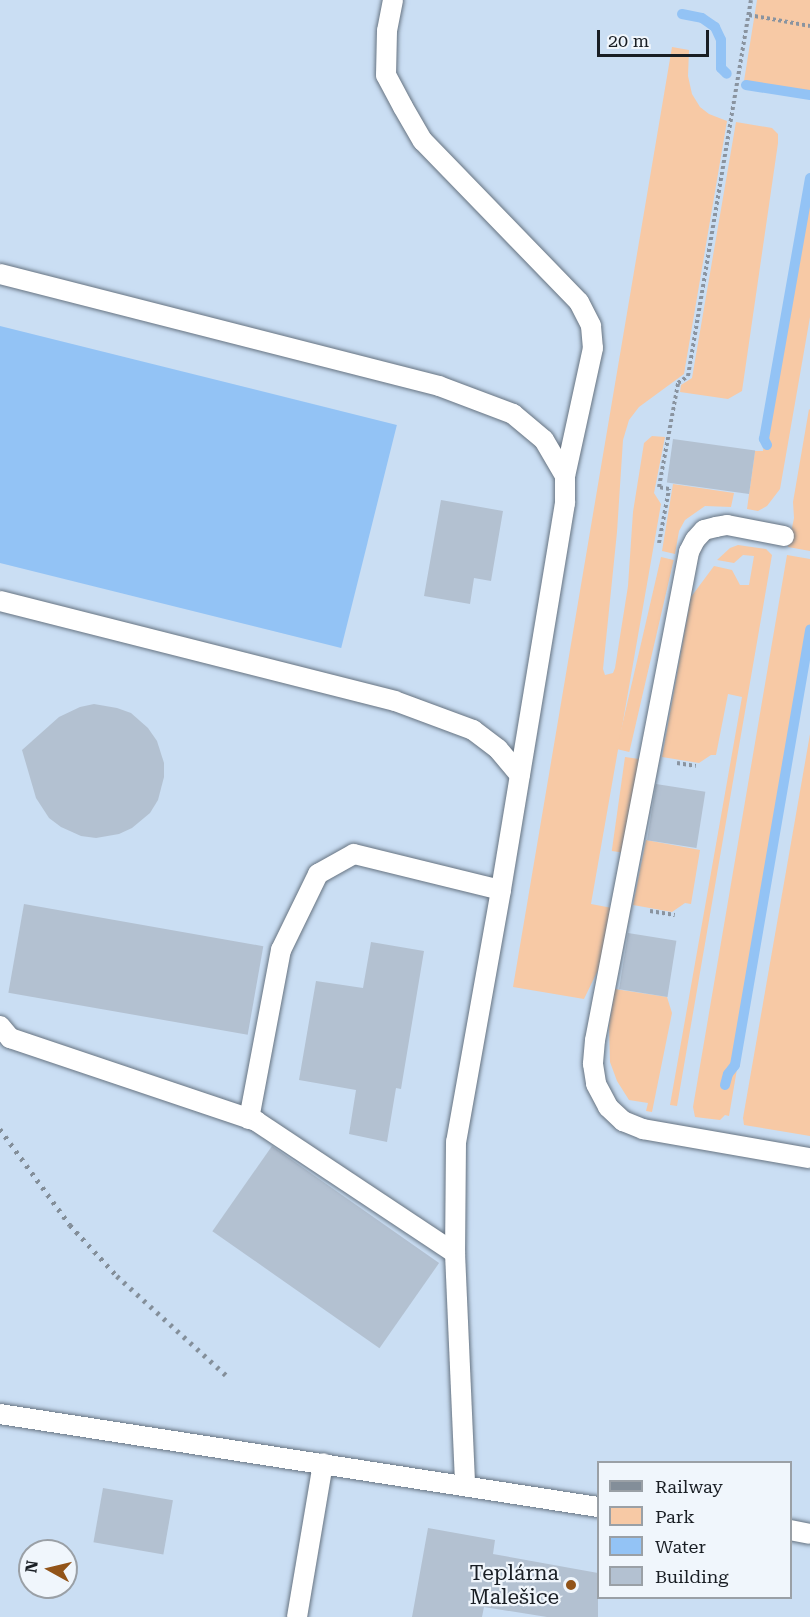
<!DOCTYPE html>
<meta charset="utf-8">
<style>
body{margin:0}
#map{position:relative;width:810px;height:1617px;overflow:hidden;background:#dbeaf9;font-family:"Roboto Serif",serif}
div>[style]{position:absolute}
.built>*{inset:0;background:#cadef3}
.green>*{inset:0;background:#f7c9a5;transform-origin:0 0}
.water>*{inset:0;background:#93c3f5;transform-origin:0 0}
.stream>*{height:10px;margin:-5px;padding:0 5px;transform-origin:5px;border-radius:5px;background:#93c3f5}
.building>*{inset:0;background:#b3c1d1;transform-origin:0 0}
.path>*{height:4px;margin-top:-2px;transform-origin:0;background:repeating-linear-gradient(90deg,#8a94a0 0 3px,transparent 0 6px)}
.roads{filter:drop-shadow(0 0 2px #667381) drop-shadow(0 0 2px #667381)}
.service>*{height:20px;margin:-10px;padding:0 10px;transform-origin:10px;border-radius:10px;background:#fff}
.rail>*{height:4.5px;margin-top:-2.25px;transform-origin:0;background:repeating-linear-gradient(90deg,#838e99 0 3px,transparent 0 9px)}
.dots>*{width:16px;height:16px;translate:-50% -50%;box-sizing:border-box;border:3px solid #f0f6fc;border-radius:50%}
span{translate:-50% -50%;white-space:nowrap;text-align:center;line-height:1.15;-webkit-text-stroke:4.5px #f0f6fc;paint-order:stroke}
.poi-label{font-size:21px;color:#191e24}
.right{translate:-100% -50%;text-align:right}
.legend{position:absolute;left:597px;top:1461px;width:195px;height:138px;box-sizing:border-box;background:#f0f6fc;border:2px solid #9aa0a6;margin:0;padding:8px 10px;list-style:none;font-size:18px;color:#191e24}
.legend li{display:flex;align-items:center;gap:12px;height:30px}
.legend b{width:30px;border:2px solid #9aa0a6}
.north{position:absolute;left:18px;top:1539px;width:60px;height:60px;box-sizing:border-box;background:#f0f6fc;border:2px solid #9aa0a6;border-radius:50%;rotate:278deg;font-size:16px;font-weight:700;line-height:24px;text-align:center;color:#191e24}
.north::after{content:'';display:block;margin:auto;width:21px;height:27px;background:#925419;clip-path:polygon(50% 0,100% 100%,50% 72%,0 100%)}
.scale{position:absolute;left:597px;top:30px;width:112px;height:27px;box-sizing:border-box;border:3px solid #191e24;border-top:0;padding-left:8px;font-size:18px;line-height:21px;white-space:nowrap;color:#191e24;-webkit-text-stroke:4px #f0f6fc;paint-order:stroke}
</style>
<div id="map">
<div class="built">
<i style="clip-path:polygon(evenodd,0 0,810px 0,810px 1617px,0 1617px,0 0,598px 1462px,790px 1462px,790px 1598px,598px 1598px,598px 1462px,0 0,30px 1551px,66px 1551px,66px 1587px,30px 1587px,30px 1551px)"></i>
</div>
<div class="green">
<i style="clip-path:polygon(757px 0,810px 0,810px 92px,744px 81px)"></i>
<i style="clip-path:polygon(672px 47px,689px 50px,688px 76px,692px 94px,700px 107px,709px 114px,727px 121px,684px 374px,639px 407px,629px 420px,623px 440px,617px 532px,603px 669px,605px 675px,613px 673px,615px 668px,628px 586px,633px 512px,644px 443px,652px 436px,665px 437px,654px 493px,661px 504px,591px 904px,612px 908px,599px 968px,584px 999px,513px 987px)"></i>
<i style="clip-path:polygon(736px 122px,772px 128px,778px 134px,778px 143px,742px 391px,728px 399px,680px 392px,681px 385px,692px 378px)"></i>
<i style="clip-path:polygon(810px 187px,810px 317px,780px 489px,767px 506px,758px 511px,747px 509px,755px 451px,763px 451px)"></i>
<i style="clip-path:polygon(809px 409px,810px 410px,810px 551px,788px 547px,794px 518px,793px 502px)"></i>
<i style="clip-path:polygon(673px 484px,734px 493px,731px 507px,705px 506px,685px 520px,679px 531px,675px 554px,662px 551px)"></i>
<i style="clip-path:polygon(738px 545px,766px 549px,772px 555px,677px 1106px,670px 1105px,742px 697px,728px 694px,716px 755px,711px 755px,699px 763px,662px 757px,691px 597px,714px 566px,732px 570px,740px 585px,749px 585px,754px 556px,743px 555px,734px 563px,717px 560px,730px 548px)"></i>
<i style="clip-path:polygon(787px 555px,810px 559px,810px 641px,729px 1116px,725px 1115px,720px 1120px,695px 1117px,693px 1107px)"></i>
<i style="left:661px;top:557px;width:13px;height:197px;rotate:13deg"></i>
<i style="clip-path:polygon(810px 734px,810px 1136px,744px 1125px,743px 1118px)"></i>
<i style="left:625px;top:757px;width:14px;height:95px;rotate:8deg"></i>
<i style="clip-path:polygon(646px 840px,700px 850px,691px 904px,685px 903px,672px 912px,633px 905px)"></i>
<i style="clip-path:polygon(615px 989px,667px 997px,672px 1013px,652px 1112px,646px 1111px,648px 1103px,629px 1100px,617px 1081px,610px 1062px,609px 1026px)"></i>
</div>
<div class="water">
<i style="left:0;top:326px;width:409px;height:230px;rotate:14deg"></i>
</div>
<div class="stream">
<i style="left:682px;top:14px;width:20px;rotate:11deg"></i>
<i style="left:702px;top:18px;width:16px;rotate:35deg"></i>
<i style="left:715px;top:27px;width:14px;rotate:65deg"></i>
<i style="left:721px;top:40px;width:28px;rotate:90deg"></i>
<i style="left:721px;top:68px;width:8px;rotate:45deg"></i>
<i style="left:746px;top:85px;width:65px;rotate:8.9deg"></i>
<i style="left:767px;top:445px;width:7px;rotate:-117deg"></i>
<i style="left:764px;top:439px;width:265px;rotate:-80deg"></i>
<i style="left:725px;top:1085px;width:11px;rotate:-75deg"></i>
<i style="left:728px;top:1074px;width:11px;rotate:-52deg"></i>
<i style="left:735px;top:1065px;width:442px;rotate:-80.2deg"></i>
</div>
<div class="building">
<i style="left:673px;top:439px;width:83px;height:44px;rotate:8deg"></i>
<i style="clip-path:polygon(441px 500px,503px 511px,491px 581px,474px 578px,470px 604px,424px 596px)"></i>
<i style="clip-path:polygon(94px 704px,117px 708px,131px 713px,148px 728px,157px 741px,164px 763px,164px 777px,158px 800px,150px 813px,132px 828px,119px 834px,96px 838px,81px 836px,61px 827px,49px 818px,36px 798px,22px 750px,59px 717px,80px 707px)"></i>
<i style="left:656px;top:784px;width:50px;height:57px;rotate:9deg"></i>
<i style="left:24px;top:904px;width:243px;height:90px;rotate:10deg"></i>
<i style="left:628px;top:933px;width:49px;height:57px;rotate:9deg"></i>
<i style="clip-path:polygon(371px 942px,424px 951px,401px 1089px,396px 1088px,387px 1142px,349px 1134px,356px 1090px,299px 1080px,316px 981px,363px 988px)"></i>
<i style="left:272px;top:1146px;width:204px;height:104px;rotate:35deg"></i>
<i style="left:103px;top:1488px;width:71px;height:55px;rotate:10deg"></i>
<i style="clip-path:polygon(428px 1528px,495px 1540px,493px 1554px,598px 1573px,598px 1617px,547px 1617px,484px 1607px,482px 1617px,412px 1617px)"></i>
</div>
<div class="path">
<i style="left:749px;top:15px;width:62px;rotate:10.2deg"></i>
<i style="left:659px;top:543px;width:55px;rotate:-79.5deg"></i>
<i style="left:669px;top:489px;width:10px;rotate:-169deg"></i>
<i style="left:659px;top:487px;width:106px;rotate:-79.6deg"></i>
<i style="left:678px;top:383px;width:12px;rotate:-35deg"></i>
<i style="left:688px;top:376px;width:381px;rotate:-80.5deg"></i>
<i style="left:677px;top:763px;width:19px;rotate:9deg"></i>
<i style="left:650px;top:911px;width:25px;rotate:9deg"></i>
</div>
<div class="roads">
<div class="service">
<i style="left:393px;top:0;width:32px;rotate:101deg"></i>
<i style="left:387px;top:31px;width:44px;rotate:91.3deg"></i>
<i style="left:386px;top:75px;width:36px;rotate:62deg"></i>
<i style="left:403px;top:107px;width:39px;rotate:60deg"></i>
<i style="left:423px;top:141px;width:224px;rotate:45.9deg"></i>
<i style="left:579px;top:302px;width:27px;rotate:63deg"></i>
<i style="left:591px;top:326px;width:22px;rotate:85deg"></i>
<i style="left:593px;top:348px;width:131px;rotate:102.3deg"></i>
<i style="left:565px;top:476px;width:27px;rotate:90deg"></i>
<i style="left:565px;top:503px;width:392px;rotate:99.4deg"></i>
<i style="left:0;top:274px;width:453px;rotate:14.3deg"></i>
<i style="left:439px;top:386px;width:79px;rotate:20.7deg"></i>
<i style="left:513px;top:414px;width:40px;rotate:40deg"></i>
<i style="left:544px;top:440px;width:42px;rotate:59.7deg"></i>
<i style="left:784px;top:536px;width:58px;rotate:-169.1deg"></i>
<i style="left:727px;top:525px;width:11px;rotate:170deg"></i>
<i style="left:716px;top:527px;width:12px;rotate:166deg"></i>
<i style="left:704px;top:530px;width:13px;rotate:132deg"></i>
<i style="left:695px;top:540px;width:13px;rotate:117deg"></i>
<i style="left:689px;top:552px;width:497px;rotate:100.9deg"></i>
<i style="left:595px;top:1040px;width:24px;rotate:95deg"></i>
<i style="left:593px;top:1064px;width:20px;rotate:81deg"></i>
<i style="left:596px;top:1084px;width:26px;rotate:62deg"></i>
<i style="left:608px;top:1107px;width:21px;rotate:43deg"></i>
<i style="left:623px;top:1121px;width:22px;rotate:22deg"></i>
<i style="left:643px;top:1129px;width:169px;rotate:9.9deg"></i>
<i style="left:0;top:601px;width:407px;rotate:14.2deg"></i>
<i style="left:395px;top:701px;width:83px;rotate:20.4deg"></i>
<i style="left:473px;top:730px;width:31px;rotate:37deg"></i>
<i style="left:498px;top:749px;width:34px;rotate:50deg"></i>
<i style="left:0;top:1026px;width:16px;rotate:50deg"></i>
<i style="left:10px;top:1038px;width:260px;rotate:18.6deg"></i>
<i style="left:256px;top:1121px;width:239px;rotate:33.6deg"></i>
<i style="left:455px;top:1253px;width:231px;rotate:87.5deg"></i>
<i style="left:249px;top:1119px;width:172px;rotate:-79.3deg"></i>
<i style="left:281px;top:950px;width:85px;rotate:-64deg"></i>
<i style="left:318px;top:874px;width:41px;rotate:-29.1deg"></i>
<i style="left:354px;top:854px;width:151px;rotate:13.8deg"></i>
<i style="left:501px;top:890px;width:256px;rotate:100.1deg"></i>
<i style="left:456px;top:1142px;width:111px;rotate:90.5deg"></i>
<i style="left:0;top:1414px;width:605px;rotate:8.84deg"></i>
<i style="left:790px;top:1530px;width:20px;rotate:11deg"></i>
<i style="left:297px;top:1617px;width:156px;rotate:-80.4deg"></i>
</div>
</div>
<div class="rail">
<i style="left:0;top:1129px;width:119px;rotate:53.9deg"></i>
<i style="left:70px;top:1225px;width:69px;rotate:47.3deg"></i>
<i style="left:117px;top:1276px;width:149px;rotate:42.3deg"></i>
</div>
<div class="dots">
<i style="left:571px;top:1585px;background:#925419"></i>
</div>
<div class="poi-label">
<span class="right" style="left:559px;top:1585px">Teplárna<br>Malešice</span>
</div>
<ul class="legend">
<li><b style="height:8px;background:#838e99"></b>Railway</li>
<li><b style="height:16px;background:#f7c9a5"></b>Park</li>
<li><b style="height:16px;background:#93c3f5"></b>Water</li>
<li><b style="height:16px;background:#b3c1d1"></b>Building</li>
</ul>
<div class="north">N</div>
<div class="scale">20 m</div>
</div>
